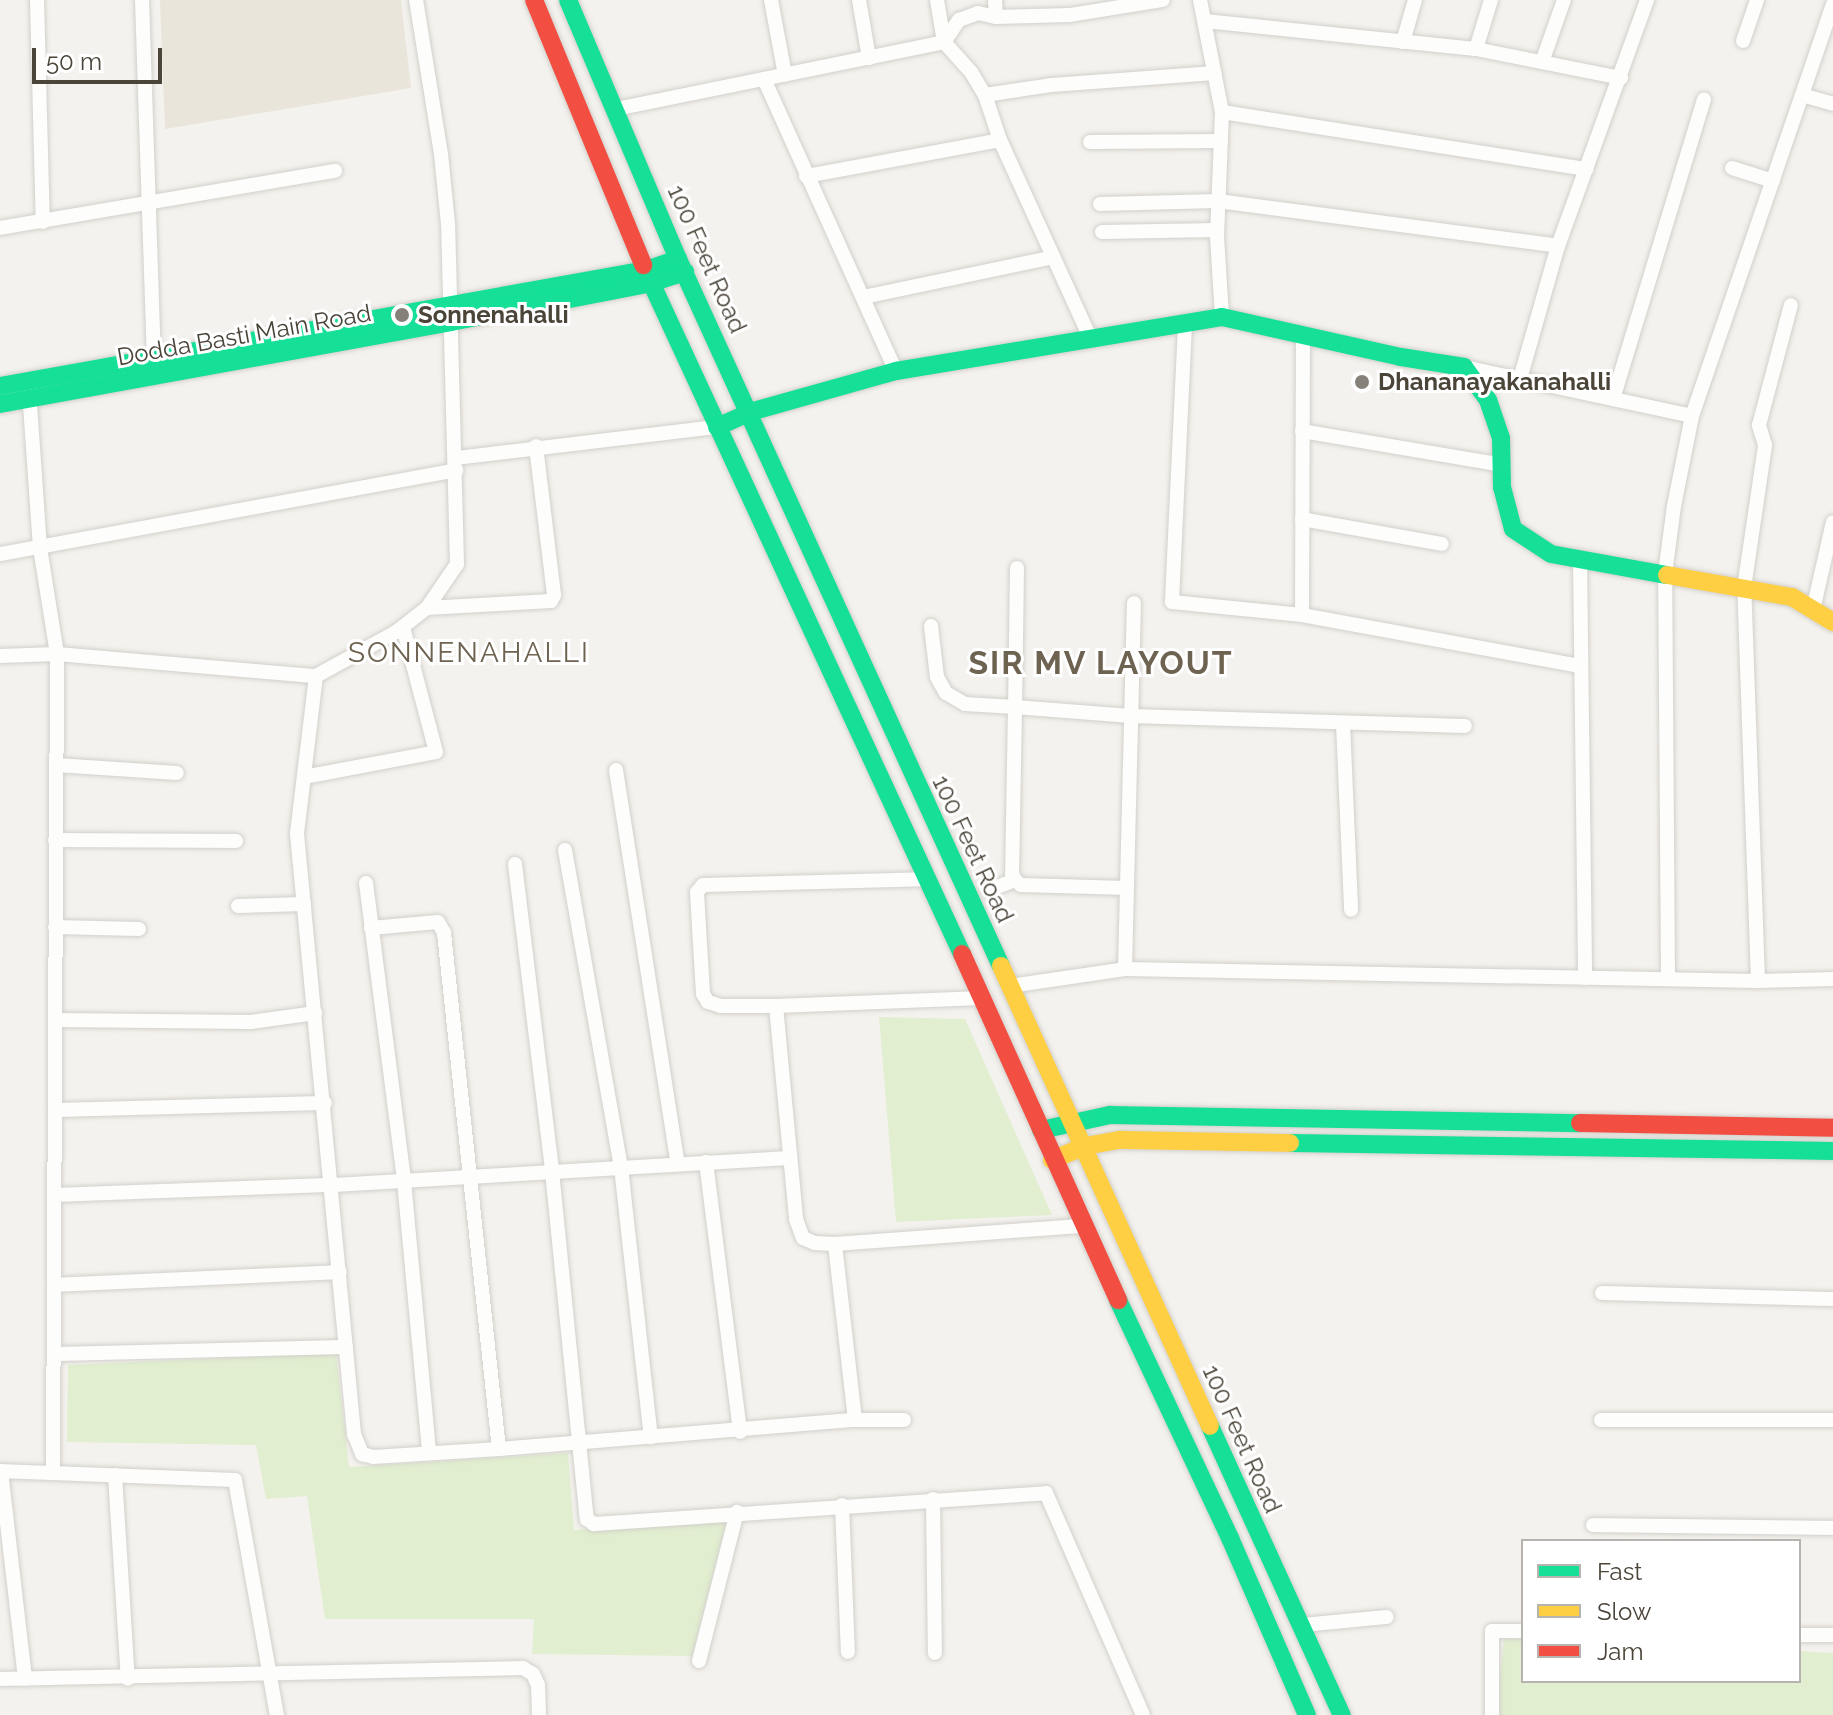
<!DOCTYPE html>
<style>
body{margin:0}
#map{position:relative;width:1833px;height:1715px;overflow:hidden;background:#f4f2ee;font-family:Raleway,sans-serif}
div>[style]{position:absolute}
.education>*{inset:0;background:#eae5da}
.green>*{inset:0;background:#e1eecf}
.roads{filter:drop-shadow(0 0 2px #d2d0cb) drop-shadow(0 0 2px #d2d0cb)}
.street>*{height:14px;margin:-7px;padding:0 7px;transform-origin:7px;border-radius:7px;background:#fdfdfc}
.fast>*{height:18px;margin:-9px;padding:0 9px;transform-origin:9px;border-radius:9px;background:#16e098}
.slow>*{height:18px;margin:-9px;padding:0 9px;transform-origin:9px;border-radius:9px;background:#ffcf43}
.jam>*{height:18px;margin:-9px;padding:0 9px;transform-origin:9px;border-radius:9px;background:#f24e42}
.dots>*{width:22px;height:22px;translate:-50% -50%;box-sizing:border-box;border:4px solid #fff;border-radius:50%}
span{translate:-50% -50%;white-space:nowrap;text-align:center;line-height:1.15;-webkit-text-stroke:6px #fff;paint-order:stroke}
.street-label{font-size:24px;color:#4b4439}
.poi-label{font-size:24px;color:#4b4439;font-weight:700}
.left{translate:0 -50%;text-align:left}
.quarter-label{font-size:28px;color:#6e6250;letter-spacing:2px}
.district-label{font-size:32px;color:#6e6250;font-weight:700;letter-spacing:2px}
.legend{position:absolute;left:1521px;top:1539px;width:280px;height:144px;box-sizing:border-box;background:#fff;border:2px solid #b7b4b0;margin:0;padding:10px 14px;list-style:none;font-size:24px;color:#4b4439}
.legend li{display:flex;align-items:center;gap:16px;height:40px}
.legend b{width:40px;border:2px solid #b7b4b0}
.scale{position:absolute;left:32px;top:48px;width:130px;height:36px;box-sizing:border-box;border:4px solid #4b4439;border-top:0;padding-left:10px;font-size:24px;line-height:28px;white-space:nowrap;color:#4b4439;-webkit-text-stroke:6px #fff;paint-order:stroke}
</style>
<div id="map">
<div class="education">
<i style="clip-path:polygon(160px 0,401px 0,411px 88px,165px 129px)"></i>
</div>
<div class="green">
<i style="clip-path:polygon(879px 1017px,965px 1019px,1052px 1215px,896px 1222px)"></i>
<i style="clip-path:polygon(336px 1353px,349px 1467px,568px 1453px,574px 1530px,727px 1519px,692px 1656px,532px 1654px,534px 1619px,325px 1619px,307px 1496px,266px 1499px,256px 1445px,67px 1442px,68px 1365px)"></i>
<i style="clip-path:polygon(1504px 1638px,1523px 1639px,1523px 1681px,1799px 1681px,1799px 1651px,1833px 1653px,1833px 1715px,1496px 1715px)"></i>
</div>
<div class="roads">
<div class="street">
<i style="left:37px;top:0;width:222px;rotate:88.5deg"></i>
<i style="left:142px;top:0;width:358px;rotate:88.1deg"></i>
<i style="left:771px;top:0;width:76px;rotate:79.4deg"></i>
<i style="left:859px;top:0;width:59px;rotate:80.2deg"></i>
<i style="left:937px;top:0;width:43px;rotate:80.5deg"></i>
<i style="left:944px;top:42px;width:40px;rotate:48deg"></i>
<i style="left:971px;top:72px;width:27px;rotate:59deg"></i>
<i style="left:985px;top:95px;width:47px;rotate:71.6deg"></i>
<i style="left:1000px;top:140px;width:220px;rotate:65.5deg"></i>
<i style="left:995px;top:0;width:17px;rotate:87deg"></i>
<i style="left:1200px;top:0;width:114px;rotate:78.9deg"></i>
<i style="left:1222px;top:112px;width:125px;rotate:92.3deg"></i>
<i style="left:1217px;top:237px;width:80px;rotate:86.4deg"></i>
<i style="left:1205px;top:21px;width:272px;rotate:5.9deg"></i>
<i style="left:1476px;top:49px;width:148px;rotate:11.3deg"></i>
<i style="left:1743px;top:41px;width:43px;rotate:-71.1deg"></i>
<i style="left:1403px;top:42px;width:44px;rotate:-74.1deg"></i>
<i style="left:1476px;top:49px;width:51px;rotate:-73deg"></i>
<i style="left:1542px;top:62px;width:66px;rotate:-70.5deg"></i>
<i style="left:764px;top:79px;width:320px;rotate:65.7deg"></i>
<i style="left:985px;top:95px;width:68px;rotate:-8.5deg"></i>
<i style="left:1052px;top:85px;width:163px;rotate:-4.2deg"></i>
<i style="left:1802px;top:95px;width:32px;rotate:16deg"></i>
<i style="left:616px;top:109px;width:335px;rotate:-11.5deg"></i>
<i style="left:944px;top:42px;width:27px;rotate:-56deg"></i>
<i style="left:959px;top:20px;width:20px;rotate:-20deg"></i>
<i style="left:978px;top:13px;width:18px;rotate:13deg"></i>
<i style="left:996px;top:17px;width:74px;rotate:-1.5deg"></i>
<i style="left:1070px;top:15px;width:94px;rotate:-9.2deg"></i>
<i style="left:1222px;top:112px;width:369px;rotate:8.9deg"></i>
<i style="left:1090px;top:142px;width:131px;rotate:-0.4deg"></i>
<i style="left:1732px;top:168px;width:43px;rotate:17.6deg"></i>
<i style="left:806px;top:176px;width:197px;rotate:-10.5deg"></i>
<i style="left:1100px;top:204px;width:118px;rotate:-1.5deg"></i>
<i style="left:1218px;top:201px;width:343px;rotate:7.5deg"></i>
<i style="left:0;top:228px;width:340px;rotate:-9.7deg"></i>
<i style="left:1102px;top:232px;width:115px;rotate:-1deg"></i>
<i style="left:864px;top:297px;width:193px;rotate:-11.9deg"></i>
<i style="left:1185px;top:325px;width:277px;rotate:92.7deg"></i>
<i style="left:1172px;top:602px;width:131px;rotate:5.7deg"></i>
<i style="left:1302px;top:615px;width:283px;rotate:10.4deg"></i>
<i style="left:1464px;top:367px;width:233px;rotate:12.1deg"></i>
<i style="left:1692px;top:416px;width:435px;rotate:-71.1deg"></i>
<i style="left:1520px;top:379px;width:138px;rotate:-74.1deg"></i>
<i style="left:1558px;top:246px;width:262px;rotate:-70.1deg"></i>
<i style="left:1613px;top:399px;width:313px;rotate:-73.1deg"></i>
<i style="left:1302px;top:431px;width:203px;rotate:9.6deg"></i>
<i style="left:456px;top:458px;width:263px;rotate:-6.8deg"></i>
<i style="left:1302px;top:519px;width:142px;rotate:10.1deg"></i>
<i style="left:0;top:554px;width:464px;rotate:-10.4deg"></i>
<i style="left:1580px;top:558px;width:420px;rotate:89.3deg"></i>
<i style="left:1017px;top:568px;width:139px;rotate:90.8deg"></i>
<i style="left:1015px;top:707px;width:116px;rotate:4.4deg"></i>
<i style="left:1131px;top:716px;width:334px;rotate:1.7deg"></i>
<i style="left:427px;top:608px;width:124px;rotate:-3.2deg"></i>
<i style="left:551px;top:601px;width:7px;rotate:-63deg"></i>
<i style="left:554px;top:595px;width:150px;rotate:-96.9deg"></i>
<i style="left:1813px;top:610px;width:90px;rotate:-77.2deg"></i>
<i style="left:1302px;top:615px;width:280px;rotate:-89.8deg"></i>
<i style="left:931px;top:626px;width:51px;rotate:83.3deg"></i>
<i style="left:937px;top:677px;width:18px;rotate:61deg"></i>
<i style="left:946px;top:693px;width:22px;rotate:30deg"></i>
<i style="left:965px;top:704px;width:50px;rotate:3.4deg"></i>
<i style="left:1015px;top:707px;width:167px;rotate:91deg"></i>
<i style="left:1012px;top:874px;width:7px;rotate:63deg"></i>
<i style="left:1015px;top:880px;width:8px;rotate:40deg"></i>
<i style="left:1021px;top:885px;width:106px;rotate:1.6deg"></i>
<i style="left:0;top:656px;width:57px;rotate:-2deg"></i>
<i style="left:57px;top:654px;width:107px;rotate:-99.1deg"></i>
<i style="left:40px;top:548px;width:158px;rotate:-94deg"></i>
<i style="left:316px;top:676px;width:159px;rotate:96.9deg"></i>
<i style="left:297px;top:834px;width:603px;rotate:84.57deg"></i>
<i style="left:354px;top:1434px;width:22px;rotate:68deg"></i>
<i style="left:362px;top:1454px;width:11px;rotate:15deg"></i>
<i style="left:373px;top:1457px;width:126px;rotate:-3.6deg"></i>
<i style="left:499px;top:1449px;width:357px;rotate:-4.7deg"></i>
<i style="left:855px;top:1420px;width:177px;rotate:-96.5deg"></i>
<i style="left:1343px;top:724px;width:186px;rotate:87.5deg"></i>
<i style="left:56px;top:765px;width:121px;rotate:3.8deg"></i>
<i style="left:616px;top:770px;width:399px;rotate:81.1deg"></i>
<i style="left:304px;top:777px;width:134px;rotate:-10.7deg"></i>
<i style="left:436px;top:752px;width:129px;rotate:-104.8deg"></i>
<i style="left:55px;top:840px;width:181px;rotate:0.3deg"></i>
<i style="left:565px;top:850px;width:322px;rotate:80deg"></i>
<i style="left:621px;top:1167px;width:272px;rotate:83.7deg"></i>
<i style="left:515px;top:864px;width:309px;rotate:83.1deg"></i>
<i style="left:552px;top:1171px;width:350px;rotate:84.3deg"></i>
<i style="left:587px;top:1519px;width:9px;rotate:36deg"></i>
<i style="left:594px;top:1524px;width:453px;rotate:-3.9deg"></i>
<i style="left:1046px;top:1493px;width:242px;rotate:66.4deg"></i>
<i style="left:366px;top:883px;width:300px;rotate:82.7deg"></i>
<i style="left:404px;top:1181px;width:273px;rotate:84.7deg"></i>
<i style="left:989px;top:890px;width:28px;rotate:-21deg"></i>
<i style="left:238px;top:906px;width:66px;rotate:-1.7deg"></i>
<i style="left:55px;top:927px;width:84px;rotate:1.4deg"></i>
<i style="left:371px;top:928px;width:67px;rotate:-5.1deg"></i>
<i style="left:438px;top:922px;width:13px;rotate:61deg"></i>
<i style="left:444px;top:933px;width:519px;rotate:83.92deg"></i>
<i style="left:1125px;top:969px;width:366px;rotate:-88.6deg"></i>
<i style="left:1668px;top:979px;width:405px;rotate:-90.4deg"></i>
<i style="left:1665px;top:574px;width:69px;rotate:-82.5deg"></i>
<i style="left:1674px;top:506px;width:92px;rotate:-78.7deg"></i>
<i style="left:1758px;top:981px;width:393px;rotate:-92deg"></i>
<i style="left:1744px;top:588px;width:145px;rotate:-81.6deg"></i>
<i style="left:1765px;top:445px;width:21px;rotate:-107deg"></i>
<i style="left:1759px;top:425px;width:124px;rotate:-75.1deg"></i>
<i style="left:1010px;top:986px;width:116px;rotate:-8.4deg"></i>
<i style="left:1125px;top:969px;width:633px;rotate:1.09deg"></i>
<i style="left:1758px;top:981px;width:75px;rotate:-1.5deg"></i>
<i style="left:982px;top:998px;width:206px;rotate:177.8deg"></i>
<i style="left:776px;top:1006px;width:214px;rotate:84.6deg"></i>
<i style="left:796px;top:1219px;width:20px;rotate:70deg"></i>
<i style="left:803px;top:1238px;width:13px;rotate:23deg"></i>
<i style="left:815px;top:1243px;width:20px;rotate:3deg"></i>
<i style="left:835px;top:1244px;width:249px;rotate:-4.2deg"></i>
<i style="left:776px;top:1006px;width:55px;rotate:180deg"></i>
<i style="left:721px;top:1006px;width:14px;rotate:-163deg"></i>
<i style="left:708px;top:1002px;width:9px;rotate:-122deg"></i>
<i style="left:703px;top:994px;width:102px;rotate:-93.4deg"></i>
<i style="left:697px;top:892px;width:9px;rotate:-49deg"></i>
<i style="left:703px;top:885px;width:223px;rotate:-1.5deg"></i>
<i style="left:55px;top:1020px;width:196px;rotate:0.6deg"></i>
<i style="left:251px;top:1022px;width:65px;rotate:-8deg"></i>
<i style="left:55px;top:1110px;width:270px;rotate:-1.5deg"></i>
<i style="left:706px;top:1162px;width:272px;rotate:82.8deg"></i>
<i style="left:54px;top:1195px;width:279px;rotate:-2.1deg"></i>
<i style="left:333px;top:1185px;width:458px;rotate:-3.4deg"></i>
<i style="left:54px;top:1285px;width:286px;rotate:-2.6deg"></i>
<i style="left:1602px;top:1293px;width:231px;rotate:1.5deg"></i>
<i style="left:54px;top:1354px;width:292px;rotate:-1.4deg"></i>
<i style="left:855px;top:1420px;width:49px"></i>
<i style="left:1601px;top:1420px;width:232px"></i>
<i style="left:0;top:1471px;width:235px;rotate:2.2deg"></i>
<i style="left:235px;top:1480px;width:239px;rotate:79.9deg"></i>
<i style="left:1px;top:1471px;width:209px;rotate:83.4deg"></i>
<i style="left:53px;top:1473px;width:819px;rotate:-89.72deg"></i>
<i style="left:57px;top:654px;width:260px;rotate:4.9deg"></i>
<i style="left:316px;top:676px;width:91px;rotate:-28.8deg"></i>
<i style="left:396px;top:632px;width:39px;rotate:-38deg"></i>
<i style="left:427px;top:608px;width:53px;rotate:-55.7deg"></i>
<i style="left:457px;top:564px;width:340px;rotate:-91.5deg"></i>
<i style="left:448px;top:224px;width:70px;rotate:-95.7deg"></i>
<i style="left:441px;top:154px;width:156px;rotate:-99.2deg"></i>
<i style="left:115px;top:1475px;width:204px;rotate:86.4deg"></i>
<i style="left:933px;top:1499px;width:154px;rotate:89.3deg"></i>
<i style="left:842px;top:1505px;width:147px;rotate:87.7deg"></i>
<i style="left:1593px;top:1525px;width:240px;rotate:0.7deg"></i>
<i style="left:1302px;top:1625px;width:85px;rotate:-5.4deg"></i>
<i style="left:1799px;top:1635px;width:34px"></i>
<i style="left:699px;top:1661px;width:154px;rotate:-75.7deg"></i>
<i style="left:0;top:1679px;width:523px;rotate:-1.2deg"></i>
<i style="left:523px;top:1668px;width:12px;rotate:31deg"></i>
<i style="left:533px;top:1674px;width:12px;rotate:66deg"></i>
<i style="left:538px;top:1685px;width:30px;rotate:88deg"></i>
<i style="left:1492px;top:1715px;width:84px;rotate:-90deg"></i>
<i style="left:1492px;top:1631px;width:31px"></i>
</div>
<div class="fast">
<i style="left:568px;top:0;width:281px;rotate:67deg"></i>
<i style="left:678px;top:259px;width:777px;rotate:65.45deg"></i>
<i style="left:643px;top:265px;width:759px;rotate:65.16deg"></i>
<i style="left:0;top:386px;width:656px;rotate:-10.18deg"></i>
<i style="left:646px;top:270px;width:34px;rotate:-19deg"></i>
<i style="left:0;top:404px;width:458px;rotate:-10.3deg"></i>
<i style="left:451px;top:322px;width:204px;rotate:-11deg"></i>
<i style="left:651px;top:283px;width:36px;rotate:-18deg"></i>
<i style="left:717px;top:427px;width:36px;rotate:-24deg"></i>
<i style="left:750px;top:412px;width:152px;rotate:-15.7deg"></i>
<i style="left:896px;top:371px;width:330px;rotate:-9.4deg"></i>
<i style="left:1222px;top:317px;width:183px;rotate:12.6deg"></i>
<i style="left:1401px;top:357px;width:64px;rotate:9deg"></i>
<i style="left:1464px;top:367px;width:41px;rotate:54deg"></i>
<i style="left:1488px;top:400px;width:40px;rotate:71.1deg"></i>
<i style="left:1501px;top:438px;width:49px;rotate:88.8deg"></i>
<i style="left:1502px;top:487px;width:43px;rotate:75.3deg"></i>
<i style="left:1513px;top:529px;width:45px;rotate:33.3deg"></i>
<i style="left:1551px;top:554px;width:118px;rotate:10.3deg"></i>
<i style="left:1041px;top:1130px;width:71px;rotate:-12.3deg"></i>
<i style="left:1110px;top:1115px;width:470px;rotate:1deg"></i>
<i style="left:1290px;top:1143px;width:543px;rotate:0.84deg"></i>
<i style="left:1118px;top:1300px;width:263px;rotate:64.8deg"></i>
<i style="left:1230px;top:1538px;width:193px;rotate:66.5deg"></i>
<i style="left:1210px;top:1426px;width:318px;rotate:65.5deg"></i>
</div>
<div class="slow">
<i style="left:1667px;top:575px;width:127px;rotate:10deg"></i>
<i style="left:1792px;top:597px;width:48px;rotate:31.4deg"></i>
<i style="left:1001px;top:966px;width:505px;rotate:65.57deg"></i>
<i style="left:1052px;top:1160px;width:36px;rotate:-23deg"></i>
<i style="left:1085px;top:1146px;width:36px;rotate:-10deg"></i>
<i style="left:1120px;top:1140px;width:170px;rotate:1deg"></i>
</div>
<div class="jam">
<i style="left:534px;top:0;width:287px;rotate:67.6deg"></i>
<i style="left:962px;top:954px;width:380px;rotate:65.7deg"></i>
<i style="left:1580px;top:1123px;width:253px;rotate:1.1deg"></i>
</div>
</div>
<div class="dots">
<i style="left:402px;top:315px;background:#868178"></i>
<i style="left:1362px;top:382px;background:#868178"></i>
</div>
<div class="street-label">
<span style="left:707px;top:259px;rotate:66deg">100 Feet Road</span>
<span style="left:244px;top:335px;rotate:-10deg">Dodda Basti Main Road</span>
<span style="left:973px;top:849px;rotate:65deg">100 Feet Road</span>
<span style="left:1242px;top:1439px;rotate:66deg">100 Feet Road</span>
</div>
<div class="poi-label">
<span class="left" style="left:418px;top:315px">Sonnenahalli</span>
<span class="left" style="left:1378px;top:382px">Dhananayakanahalli</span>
</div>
<div class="quarter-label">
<span style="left:469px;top:653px">SONNENAHALLI</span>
</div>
<div class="district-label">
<span style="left:1101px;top:663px">SIR MV LAYOUT</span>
</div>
<ul class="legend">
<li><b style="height:10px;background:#16e098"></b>Fast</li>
<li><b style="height:10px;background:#ffcf43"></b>Slow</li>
<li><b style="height:10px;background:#f24e42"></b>Jam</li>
</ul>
<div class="scale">50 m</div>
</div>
